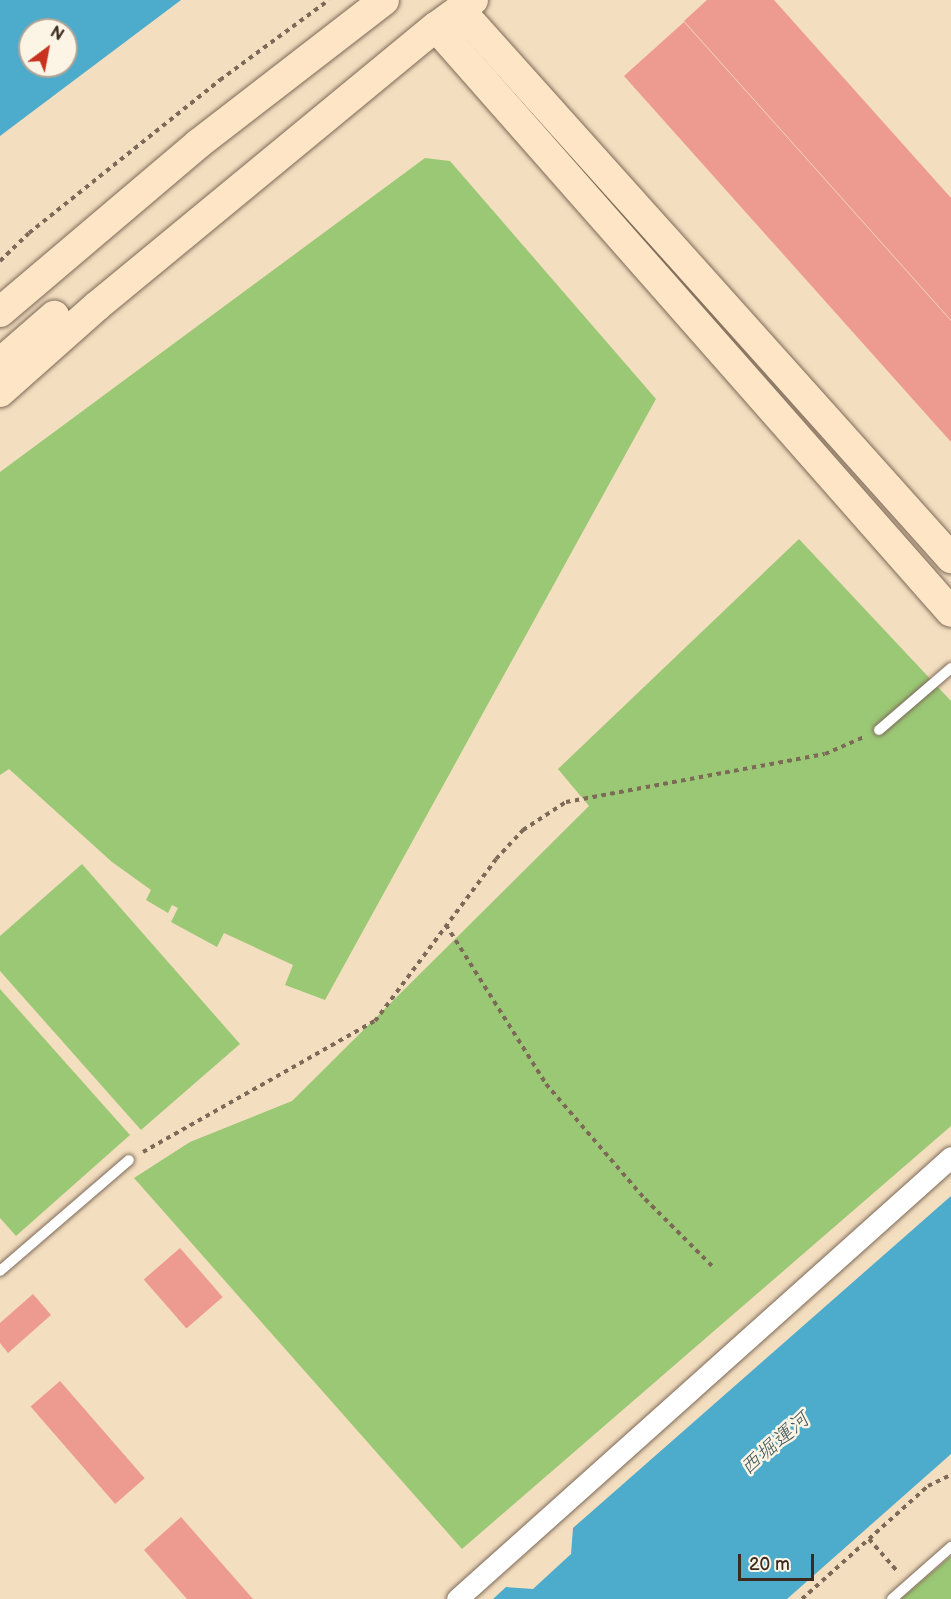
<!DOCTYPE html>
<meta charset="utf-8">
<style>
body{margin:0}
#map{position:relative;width:951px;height:1599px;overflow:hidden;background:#f4dec0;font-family:"Balsamiq Sans","Klee One",sans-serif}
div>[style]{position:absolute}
.green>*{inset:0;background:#9bc875}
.water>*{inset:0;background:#4dabcb}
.building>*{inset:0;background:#ed9a91;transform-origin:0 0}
.path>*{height:4px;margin-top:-2px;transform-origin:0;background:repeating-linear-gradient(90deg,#7c6957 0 4.5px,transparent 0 9px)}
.roads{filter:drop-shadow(0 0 2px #7c6957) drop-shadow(0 0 2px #7c6957)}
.lane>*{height:10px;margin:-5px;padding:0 5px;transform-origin:5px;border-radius:5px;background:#fff}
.street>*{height:21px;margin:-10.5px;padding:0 10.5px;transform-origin:10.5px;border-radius:10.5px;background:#fff}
.secondary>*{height:30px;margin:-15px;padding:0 15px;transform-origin:15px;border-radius:15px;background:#fde5c5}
span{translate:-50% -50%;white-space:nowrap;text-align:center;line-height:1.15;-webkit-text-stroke:5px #fcf5e5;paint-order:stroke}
.water-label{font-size:21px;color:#41575b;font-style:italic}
.north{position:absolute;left:18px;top:18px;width:60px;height:60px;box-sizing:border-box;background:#fcf5e5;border:2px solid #afa495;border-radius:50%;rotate:32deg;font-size:16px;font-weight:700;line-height:24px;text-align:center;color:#3b2a1e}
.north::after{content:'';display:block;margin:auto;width:21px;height:27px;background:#c8321e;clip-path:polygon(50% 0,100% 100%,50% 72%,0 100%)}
.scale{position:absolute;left:738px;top:1554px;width:76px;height:27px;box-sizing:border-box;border:3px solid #3b2a1e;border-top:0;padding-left:8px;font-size:18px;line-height:21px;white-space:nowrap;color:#3b2a1e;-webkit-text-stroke:4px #fcf5e5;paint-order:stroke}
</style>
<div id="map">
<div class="green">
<i style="clip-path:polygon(425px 158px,450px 161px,656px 399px,325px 1000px,285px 985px,293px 965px,224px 933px,217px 947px,171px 922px,178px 908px,172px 905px,168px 913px,146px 900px,151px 890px,112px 862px,9px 769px,0 775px,0 472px)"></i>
<i style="clip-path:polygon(799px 539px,951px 701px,951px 1126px,462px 1549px,134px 1178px,190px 1142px,292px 1101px,589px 806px,558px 769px)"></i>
<i style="clip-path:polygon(82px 864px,240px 1044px,141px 1130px,0 971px,0 936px)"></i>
<i style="clip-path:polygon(0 989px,130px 1135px,16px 1236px,0 1218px)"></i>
<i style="clip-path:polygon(951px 1556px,951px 1599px,901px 1599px)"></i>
</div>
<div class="water">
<i style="clip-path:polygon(evenodd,0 0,181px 0,0 136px,0 0,30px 30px,66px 30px,66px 66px,30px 66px,30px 30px)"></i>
<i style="clip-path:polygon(951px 1196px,951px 1454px,787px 1599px,493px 1599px,506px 1587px,533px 1589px,571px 1554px,573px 1528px)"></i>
</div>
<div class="building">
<i style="clip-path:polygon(707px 0,774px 0,951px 198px,951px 320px,684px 21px)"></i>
<i style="clip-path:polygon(684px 22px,951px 321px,951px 442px,624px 76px)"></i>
<i style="left:180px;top:1248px;width:65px;height:48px;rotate:49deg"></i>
<i style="clip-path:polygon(33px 1294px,51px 1315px,8px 1353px,0 1343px,0 1323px)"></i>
<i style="left:60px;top:1381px;width:129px;height:39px;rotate:49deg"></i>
<i style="clip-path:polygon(181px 1517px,253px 1599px,187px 1599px,144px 1550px)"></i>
</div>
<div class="path">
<i style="left:0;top:261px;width:40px;rotate:-44deg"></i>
<i style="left:29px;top:233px;width:245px;rotate:-38.7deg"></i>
<i style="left:220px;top:80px;width:135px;rotate:-36.3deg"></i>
<i style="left:446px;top:925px;width:188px;rotate:57.8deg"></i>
<i style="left:546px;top:1084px;width:152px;rotate:49.3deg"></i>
<i style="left:645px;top:1199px;width:95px;rotate:45deg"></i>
<i style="left:143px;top:1152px;width:266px;rotate:-29.5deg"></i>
<i style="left:375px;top:1021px;width:202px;rotate:-53.2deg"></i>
<i style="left:496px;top:859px;width:40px;rotate:-47deg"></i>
<i style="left:523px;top:830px;width:51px;rotate:-33.1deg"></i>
<i style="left:566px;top:802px;width:263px;rotate:-10.5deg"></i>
<i style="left:825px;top:754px;width:43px;rotate:-23.6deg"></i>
<i style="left:869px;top:1539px;width:44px;rotate:48.7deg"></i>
<i style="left:802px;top:1599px;width:169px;rotate:-41.9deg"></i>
<i style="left:928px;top:1486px;width:25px;rotate:-26deg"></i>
</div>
<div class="roads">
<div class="lane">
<i style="left:879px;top:730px;width:95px;rotate:-40.7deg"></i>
<i style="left:0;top:1271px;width:170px;rotate:-40.7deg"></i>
<i style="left:892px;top:1599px;width:79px;rotate:-41.4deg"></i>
</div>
<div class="street">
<i style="left:457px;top:1599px;width:663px;rotate:-41.82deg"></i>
</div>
<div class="secondary">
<i style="left:473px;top:0;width:46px;rotate:143.9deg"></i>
<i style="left:436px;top:27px;width:779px;rotate:48.64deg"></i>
<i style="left:460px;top:10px;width:736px;rotate:48.14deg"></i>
<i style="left:0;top:312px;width:260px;rotate:-40.3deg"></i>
<i style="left:198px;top:144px;width:235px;rotate:-37.7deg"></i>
<i style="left:0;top:363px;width:72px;rotate:-41deg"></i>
<i style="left:0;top:392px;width:130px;rotate:-41.6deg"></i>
<i style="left:97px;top:306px;width:439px;rotate:-39.5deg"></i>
</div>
</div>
<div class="water-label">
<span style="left:775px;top:1444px;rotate:-41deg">西堀運河</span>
</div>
<div class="north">N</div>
<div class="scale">20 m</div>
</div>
